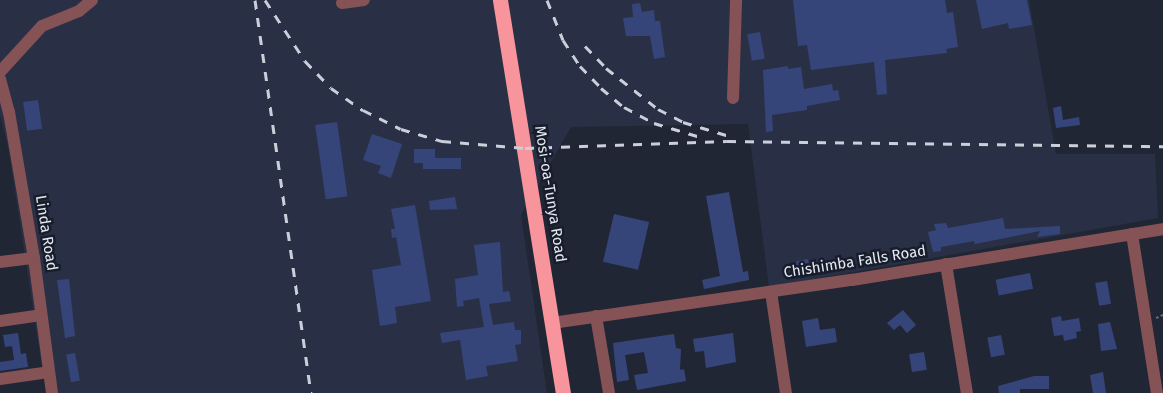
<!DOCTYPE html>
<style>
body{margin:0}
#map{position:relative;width:1163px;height:393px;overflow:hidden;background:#212635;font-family:"Fira Sans",sans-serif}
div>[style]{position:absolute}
.built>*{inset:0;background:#293045}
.building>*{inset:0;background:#364579;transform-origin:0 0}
.path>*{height:2px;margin-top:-1px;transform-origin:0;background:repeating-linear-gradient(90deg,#656977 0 2.5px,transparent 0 5px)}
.minor>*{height:12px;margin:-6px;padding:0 6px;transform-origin:6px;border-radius:6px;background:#855255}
.highway>*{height:15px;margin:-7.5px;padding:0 7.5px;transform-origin:7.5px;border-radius:7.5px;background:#f8949b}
.rail>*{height:3px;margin-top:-1.5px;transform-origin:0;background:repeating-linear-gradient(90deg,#cbcfda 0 9px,transparent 0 18px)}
span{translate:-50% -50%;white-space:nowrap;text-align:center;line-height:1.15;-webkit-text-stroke:5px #181d2b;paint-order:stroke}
.street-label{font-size:15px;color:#e5e9f3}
</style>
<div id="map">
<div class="built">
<i style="clip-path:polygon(0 0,1029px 0,1056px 154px,1155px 154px,1158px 218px,769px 287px,748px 124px,571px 127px,521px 215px,547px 393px,46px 393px,9px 152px,0 114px)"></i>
</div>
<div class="building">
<i style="clip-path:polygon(793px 0,945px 0,947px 13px,953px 12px,958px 47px,946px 49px,947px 53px,885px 60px,887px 94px,877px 95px,874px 62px,811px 70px,807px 45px,798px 46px)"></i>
<i style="clip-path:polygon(976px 0,1027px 0,1032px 25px,1009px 29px,1008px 23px,982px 29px)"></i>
<i style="clip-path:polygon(640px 3px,642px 12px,654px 10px,655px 21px,660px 21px,665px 57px,654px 59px,650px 36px,626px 36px,623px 18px,633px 17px,632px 4px)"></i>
<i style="left:760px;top:32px;width:27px;height:13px;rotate:80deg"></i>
<i style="clip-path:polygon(788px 66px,788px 69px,801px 67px,804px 89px,832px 84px,833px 91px,838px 90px,840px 100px,807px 106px,807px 110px,772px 115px,773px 131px,766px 132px,763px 70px)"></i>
<i style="left:38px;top:100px;width:29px;height:15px;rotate:82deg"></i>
<i style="clip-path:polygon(1061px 106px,1063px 120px,1079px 117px,1080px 125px,1056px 128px,1053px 108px)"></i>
<i style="left:337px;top:122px;width:75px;height:22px;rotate:82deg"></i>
<i style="clip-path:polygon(372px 134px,402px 144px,391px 178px,378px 173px,381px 166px,363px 160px)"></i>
<i style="clip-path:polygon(414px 149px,435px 149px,435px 158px,461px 158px,461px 169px,423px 169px,423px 163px,414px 163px)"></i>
<i style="clip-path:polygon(729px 192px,743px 272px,748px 271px,749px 280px,704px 289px,702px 280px,720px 276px,706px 196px)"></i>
<i style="clip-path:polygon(455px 197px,457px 209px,430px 210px,429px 201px)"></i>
<i style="clip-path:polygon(415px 205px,431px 301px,395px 307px,397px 323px,380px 326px,372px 270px,401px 265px,396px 237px,392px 238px,391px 229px,395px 229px,391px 209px)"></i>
<i style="left:614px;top:214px;width:36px;height:49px;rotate:13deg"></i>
<i style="clip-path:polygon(1003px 218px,1005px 229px,1060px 226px,1060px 234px,1037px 237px,1040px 231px,975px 244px,974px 241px,941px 247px,941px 251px,933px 252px,928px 232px,936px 230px,934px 224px,946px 223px,948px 228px)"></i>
<i style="clip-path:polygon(500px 242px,503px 292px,509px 291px,511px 301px,489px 304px,493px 325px,514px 322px,515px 330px,521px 330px,521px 344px,515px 345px,518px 361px,486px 366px,488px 376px,466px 380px,460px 340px,442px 343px,440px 333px,484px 327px,479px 298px,463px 301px,464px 306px,457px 307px,455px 279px,478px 275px,474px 245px)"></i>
<i style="clip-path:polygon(808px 259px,810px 274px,791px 278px,793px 262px)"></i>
<i style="left:1030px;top:273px;width:16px;height:35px;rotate:79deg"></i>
<i style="clip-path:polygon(69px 279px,75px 336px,65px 338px,57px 280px)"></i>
<i style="left:1107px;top:281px;width:23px;height:12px;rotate:80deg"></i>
<i style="clip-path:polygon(903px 310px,916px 325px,907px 333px,900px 325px,894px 330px,887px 323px)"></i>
<i style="clip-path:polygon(1061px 316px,1062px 321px,1079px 318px,1081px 331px,1076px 332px,1077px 338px,1064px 341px,1063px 335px,1054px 336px,1051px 318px)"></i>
<i style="clip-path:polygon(818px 318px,820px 330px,835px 328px,837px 342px,806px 347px,802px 321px)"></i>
<i style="clip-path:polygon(1110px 322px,1117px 349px,1101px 351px,1098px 324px)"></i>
<i style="clip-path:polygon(18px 333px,21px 354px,26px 353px,28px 367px,0 371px,0 362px,14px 360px,12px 346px,5px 347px,3px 335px)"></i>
<i style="clip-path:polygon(733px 333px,736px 362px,706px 368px,704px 351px,695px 352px,693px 339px)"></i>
<i style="clip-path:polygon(674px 334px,676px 348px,681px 349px,680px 370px,684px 369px,686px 381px,637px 390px,634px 375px,648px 373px,644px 352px,625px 355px,629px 380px,617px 382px,613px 343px)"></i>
<i style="left:1001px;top:335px;width:20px;height:14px;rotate:79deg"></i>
<i style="left:924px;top:352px;width:18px;height:15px;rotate:81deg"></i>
<i style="left:75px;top:353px;width:28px;height:9px;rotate:80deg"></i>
<i style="clip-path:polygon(1103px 372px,1106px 393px,1093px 393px,1090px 375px)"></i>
<i style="clip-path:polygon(1034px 376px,1049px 376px,1049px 389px,1020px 389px,1020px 393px,999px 393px,998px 386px)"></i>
</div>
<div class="path">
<i style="left:1156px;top:318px;width:8px;rotate:-23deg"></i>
</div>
<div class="minor">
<i style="left:342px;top:3px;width:22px;rotate:-8deg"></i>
<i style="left:0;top:72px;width:62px;rotate:-47.6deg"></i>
<i style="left:42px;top:26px;width:40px;rotate:-22deg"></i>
<i style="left:79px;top:11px;width:17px;rotate:-40deg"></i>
<i style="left:0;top:79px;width:34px;rotate:75deg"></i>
<i style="left:9px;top:112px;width:148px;rotate:80.3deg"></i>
<i style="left:34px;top:258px;width:136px;rotate:82.4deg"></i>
<i style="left:733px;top:98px;width:98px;rotate:-88.2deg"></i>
<i style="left:1132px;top:234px;width:161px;rotate:81.1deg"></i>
<i style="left:0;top:262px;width:34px;rotate:-7deg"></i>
<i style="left:946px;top:264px;width:131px;rotate:80.8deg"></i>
<i style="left:771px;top:292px;width:102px;rotate:81.6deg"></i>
<i style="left:596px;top:316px;width:78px;rotate:80.4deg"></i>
<i style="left:0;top:321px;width:41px;rotate:-8.3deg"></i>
<i style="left:552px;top:323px;width:303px;rotate:-8.2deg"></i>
<i style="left:852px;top:280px;width:315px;rotate:-9.3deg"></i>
<i style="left:0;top:379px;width:49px;rotate:-8.1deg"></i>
</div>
<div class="highway">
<i style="left:500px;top:0;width:398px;rotate:80.9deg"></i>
</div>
<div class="rail">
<i style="left:255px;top:0;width:397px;rotate:81.9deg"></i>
<i style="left:265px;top:0;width:73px;rotate:56.7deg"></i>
<i style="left:305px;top:61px;width:37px;rotate:46deg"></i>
<i style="left:331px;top:88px;width:39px;rotate:35deg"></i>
<i style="left:363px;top:110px;width:42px;rotate:26.6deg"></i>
<i style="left:401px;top:129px;width:43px;rotate:16.3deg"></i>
<i style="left:442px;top:141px;width:83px;rotate:4.8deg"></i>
<i style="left:525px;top:148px;width:202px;rotate:-2deg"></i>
<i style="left:727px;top:141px;width:436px;rotate:0.7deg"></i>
<i style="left:547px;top:0;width:43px;rotate:68.2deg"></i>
<i style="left:563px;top:40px;width:31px;rotate:57deg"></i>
<i style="left:580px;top:66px;width:30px;rotate:46deg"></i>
<i style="left:601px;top:88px;width:30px;rotate:40deg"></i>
<i style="left:624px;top:107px;width:34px;rotate:28deg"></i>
<i style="left:654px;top:123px;width:52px;rotate:16.7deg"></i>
<i style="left:585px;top:46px;width:30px;rotate:46deg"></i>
<i style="left:606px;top:68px;width:66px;rotate:38.3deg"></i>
<i style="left:658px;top:109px;width:28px;rotate:27deg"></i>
<i style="left:683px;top:122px;width:52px;rotate:16.7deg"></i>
</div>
<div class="street-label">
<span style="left:550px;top:194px;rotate:81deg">Mosi-oa-Tunya Road</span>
<span style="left:46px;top:233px;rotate:81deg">Linda Road</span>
<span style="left:855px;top:262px;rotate:-9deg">Chishimba Falls Road</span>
</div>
</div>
